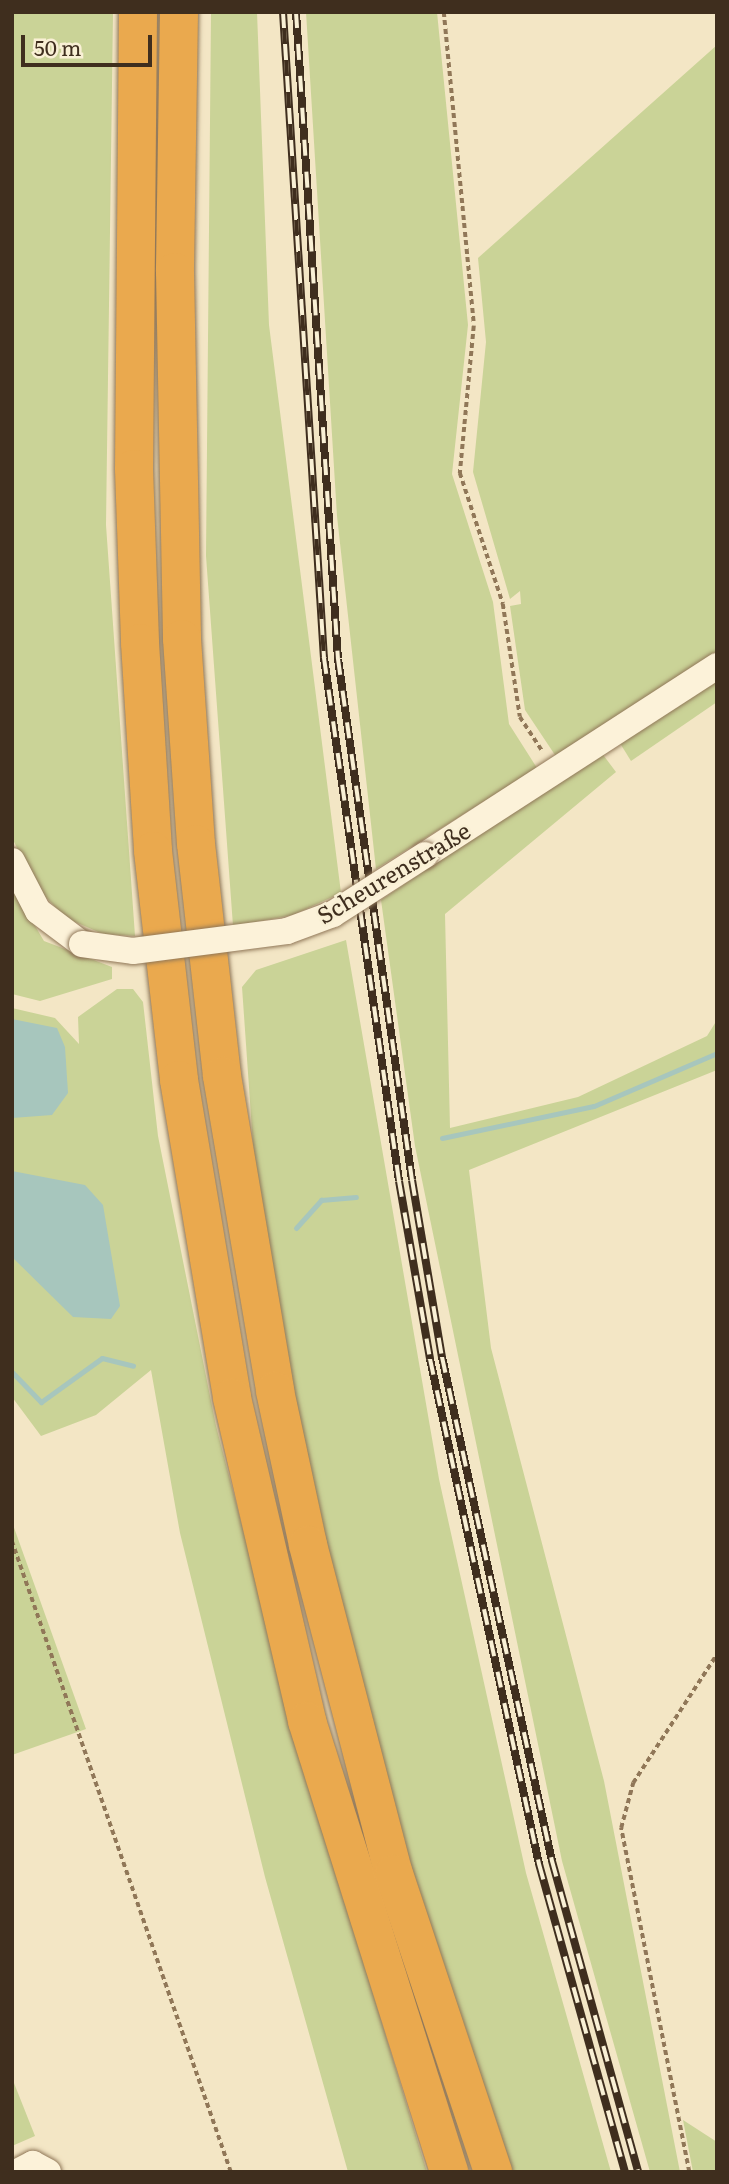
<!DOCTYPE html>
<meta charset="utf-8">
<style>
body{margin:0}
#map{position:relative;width:729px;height:2184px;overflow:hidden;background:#f3e6c5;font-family:Literata,serif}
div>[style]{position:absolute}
.green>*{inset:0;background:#cad397}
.water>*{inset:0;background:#a7c6bd}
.stream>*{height:5px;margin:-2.5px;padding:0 2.5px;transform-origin:2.5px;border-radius:2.5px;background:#a7c6bd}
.path>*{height:3.5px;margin-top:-1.75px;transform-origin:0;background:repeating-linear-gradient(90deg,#907758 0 5px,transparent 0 8.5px)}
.roads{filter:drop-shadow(0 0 2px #907758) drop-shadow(0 0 2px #907758)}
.minor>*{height:26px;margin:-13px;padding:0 13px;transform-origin:13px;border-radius:13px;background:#fcf2d9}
.highway>*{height:38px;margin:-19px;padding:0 19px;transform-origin:19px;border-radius:19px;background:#eaa94e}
.rail>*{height:8px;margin-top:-4px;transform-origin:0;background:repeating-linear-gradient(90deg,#f9f0d5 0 16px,#3f2e1e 0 32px);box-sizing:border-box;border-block:2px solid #3f2e1e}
.bridges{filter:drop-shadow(0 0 2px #907758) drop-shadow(0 0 2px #907758)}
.minor-bridge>*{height:26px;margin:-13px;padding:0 13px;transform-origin:13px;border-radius:13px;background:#fcf2d9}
span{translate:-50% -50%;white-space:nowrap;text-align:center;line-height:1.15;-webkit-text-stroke:5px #f9f0d5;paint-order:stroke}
.street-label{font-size:23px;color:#3f2e1e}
.frame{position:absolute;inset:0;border:14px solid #3f2e1e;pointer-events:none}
.scale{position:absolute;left:21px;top:35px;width:131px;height:32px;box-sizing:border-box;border:4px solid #3f2e1e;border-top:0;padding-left:9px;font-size:21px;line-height:24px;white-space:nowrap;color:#3f2e1e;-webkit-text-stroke:5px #f9f0d5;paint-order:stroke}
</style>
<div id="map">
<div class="green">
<i style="clip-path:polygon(12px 12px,113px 12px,106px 525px,135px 936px,103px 934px,66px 918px,39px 890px,12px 838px)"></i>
<i style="clip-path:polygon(211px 12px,257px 12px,269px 325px,341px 893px,293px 915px,233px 926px,206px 556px)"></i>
<i style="clip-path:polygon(306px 12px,437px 12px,468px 325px,452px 474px,493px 602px,509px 724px,537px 768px,376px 869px,337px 516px)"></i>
<i style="clip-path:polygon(717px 45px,717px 651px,557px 758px,525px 710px,510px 606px,521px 604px,520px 591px,510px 599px,473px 472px,486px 342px,478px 258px)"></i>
<i style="clip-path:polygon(717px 675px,717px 702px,631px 761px,618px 740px)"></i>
<i style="clip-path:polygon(601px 752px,616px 772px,445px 914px,450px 1128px,578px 1097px,707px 1036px,717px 1020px,717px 1070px,469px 1170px,491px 1348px,604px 1781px,680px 2172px,650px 2172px,562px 1861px,415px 1146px,381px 900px)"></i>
<i style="clip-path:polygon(12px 887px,44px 941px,112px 967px,112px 979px,40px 1001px,12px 994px)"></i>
<i style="clip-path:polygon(346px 940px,439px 1479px,526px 1873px,611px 2172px,507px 2172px,401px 1870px,314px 1502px,257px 1202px,242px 987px,256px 970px)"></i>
<i style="clip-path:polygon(117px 989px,133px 989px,143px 1002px,158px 1136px,216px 1426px,309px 1782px,427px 2172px,348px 2172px,265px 1877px,180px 1533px,151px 1370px,96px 1415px,41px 1436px,12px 1397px,12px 1008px,55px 1018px,79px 1044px,78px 1017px)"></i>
<i style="clip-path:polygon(12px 1522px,86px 1729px,12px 1755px)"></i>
<i style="clip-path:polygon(12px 2078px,35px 2136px,12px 2146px)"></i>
<i style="clip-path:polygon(683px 2120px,717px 2142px,717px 2172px,693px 2172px)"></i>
</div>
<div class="water">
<i style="clip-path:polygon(12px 1019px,57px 1028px,65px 1047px,68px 1093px,52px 1115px,12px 1118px)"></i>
<i style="clip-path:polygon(12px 1171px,85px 1185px,103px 1205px,120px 1306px,111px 1319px,73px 1317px,12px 1257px)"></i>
</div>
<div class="stream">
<i style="left:442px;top:1138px;width:155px;rotate:-11.9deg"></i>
<i style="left:594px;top:1106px;width:134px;rotate:-23.3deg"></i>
<i style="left:296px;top:1228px;width:38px;rotate:-48deg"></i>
<i style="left:321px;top:1200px;width:35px;rotate:-5deg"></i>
<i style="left:12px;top:1372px;width:42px;rotate:46deg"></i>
<i style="left:41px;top:1402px;width:75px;rotate:-35.8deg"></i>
<i style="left:102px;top:1358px;width:32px;rotate:14deg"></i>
</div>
<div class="path">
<i style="left:444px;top:12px;width:315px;rotate:84.5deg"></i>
<i style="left:474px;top:326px;width:148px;rotate:95.4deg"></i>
<i style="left:460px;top:473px;width:138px;rotate:71.8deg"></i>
<i style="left:503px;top:604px;width:114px;rotate:81.4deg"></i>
<i style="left:520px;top:717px;width:42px;rotate:56.7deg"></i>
<i style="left:12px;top:1541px;width:668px;rotate:70.86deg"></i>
<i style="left:689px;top:2172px;width:351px;rotate:-101.2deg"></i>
<i style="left:621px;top:1828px;width:47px;rotate:-75.1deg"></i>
<i style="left:633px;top:1783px;width:154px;rotate:-56.9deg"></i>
</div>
<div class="roads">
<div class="minor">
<i style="left:425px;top:855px;width:348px;rotate:-32.9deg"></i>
<i style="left:12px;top:861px;width:56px;rotate:62.5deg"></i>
<i style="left:38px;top:911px;width:55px;rotate:36.9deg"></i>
<i style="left:17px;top:2172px;width:18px;rotate:-27deg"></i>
<i style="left:33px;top:2164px;width:17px;rotate:28deg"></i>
</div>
<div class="highway">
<i style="left:138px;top:12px;width:457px;rotate:90.5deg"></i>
<i style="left:134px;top:469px;width:174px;rotate:88deg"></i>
<i style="left:140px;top:643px;width:208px;rotate:86.4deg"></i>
<i style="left:153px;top:851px;width:230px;rotate:83.5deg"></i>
<i style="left:179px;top:1080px;width:322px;rotate:80.5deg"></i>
<i style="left:232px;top:1398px;width:332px;rotate:76.9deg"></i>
<i style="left:307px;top:1721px;width:473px;rotate:72.5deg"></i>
<i style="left:179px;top:12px;width:260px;rotate:90.9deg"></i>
<i style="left:175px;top:272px;width:367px;rotate:88.9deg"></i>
<i style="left:182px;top:639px;width:205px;rotate:86.1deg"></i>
<i style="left:196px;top:844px;width:233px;rotate:83.6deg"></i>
<i style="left:222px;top:1076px;width:319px;rotate:80.4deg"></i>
<i style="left:275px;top:1391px;width:157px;rotate:77.9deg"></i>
<i style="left:308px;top:1545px;width:340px;rotate:75.4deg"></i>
<i style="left:394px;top:1874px;width:314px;rotate:71.6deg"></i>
</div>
</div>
<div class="rail">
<i style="left:283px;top:12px;width:647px;rotate:86.37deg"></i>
<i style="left:324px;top:658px;width:528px;rotate:81.84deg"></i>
<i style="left:399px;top:1181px;width:181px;rotate:80.1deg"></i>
<i style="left:430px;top:1359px;width:517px;rotate:77.82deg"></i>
<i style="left:539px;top:1864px;width:320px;rotate:74.4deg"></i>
<i style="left:296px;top:12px;width:648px;rotate:86.29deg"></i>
<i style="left:338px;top:659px;width:526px;rotate:81.92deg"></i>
<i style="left:412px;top:1180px;width:180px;rotate:80.4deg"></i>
<i style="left:442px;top:1357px;width:516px;rotate:77.69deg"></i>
<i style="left:552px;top:1861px;width:323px;rotate:74.5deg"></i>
</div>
<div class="bridges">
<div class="minor-bridge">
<i style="left:82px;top:944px;width:51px;rotate:7.8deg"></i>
<i style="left:133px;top:951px;width:155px;rotate:-7.4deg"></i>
<i style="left:287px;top:931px;width:49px;rotate:-20.3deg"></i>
<i style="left:333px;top:914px;width:109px;rotate:-32.7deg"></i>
</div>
</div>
<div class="street-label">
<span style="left:393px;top:872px;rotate:-31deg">Scheurenstraße</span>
</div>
<div class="frame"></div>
<div class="scale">50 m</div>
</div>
